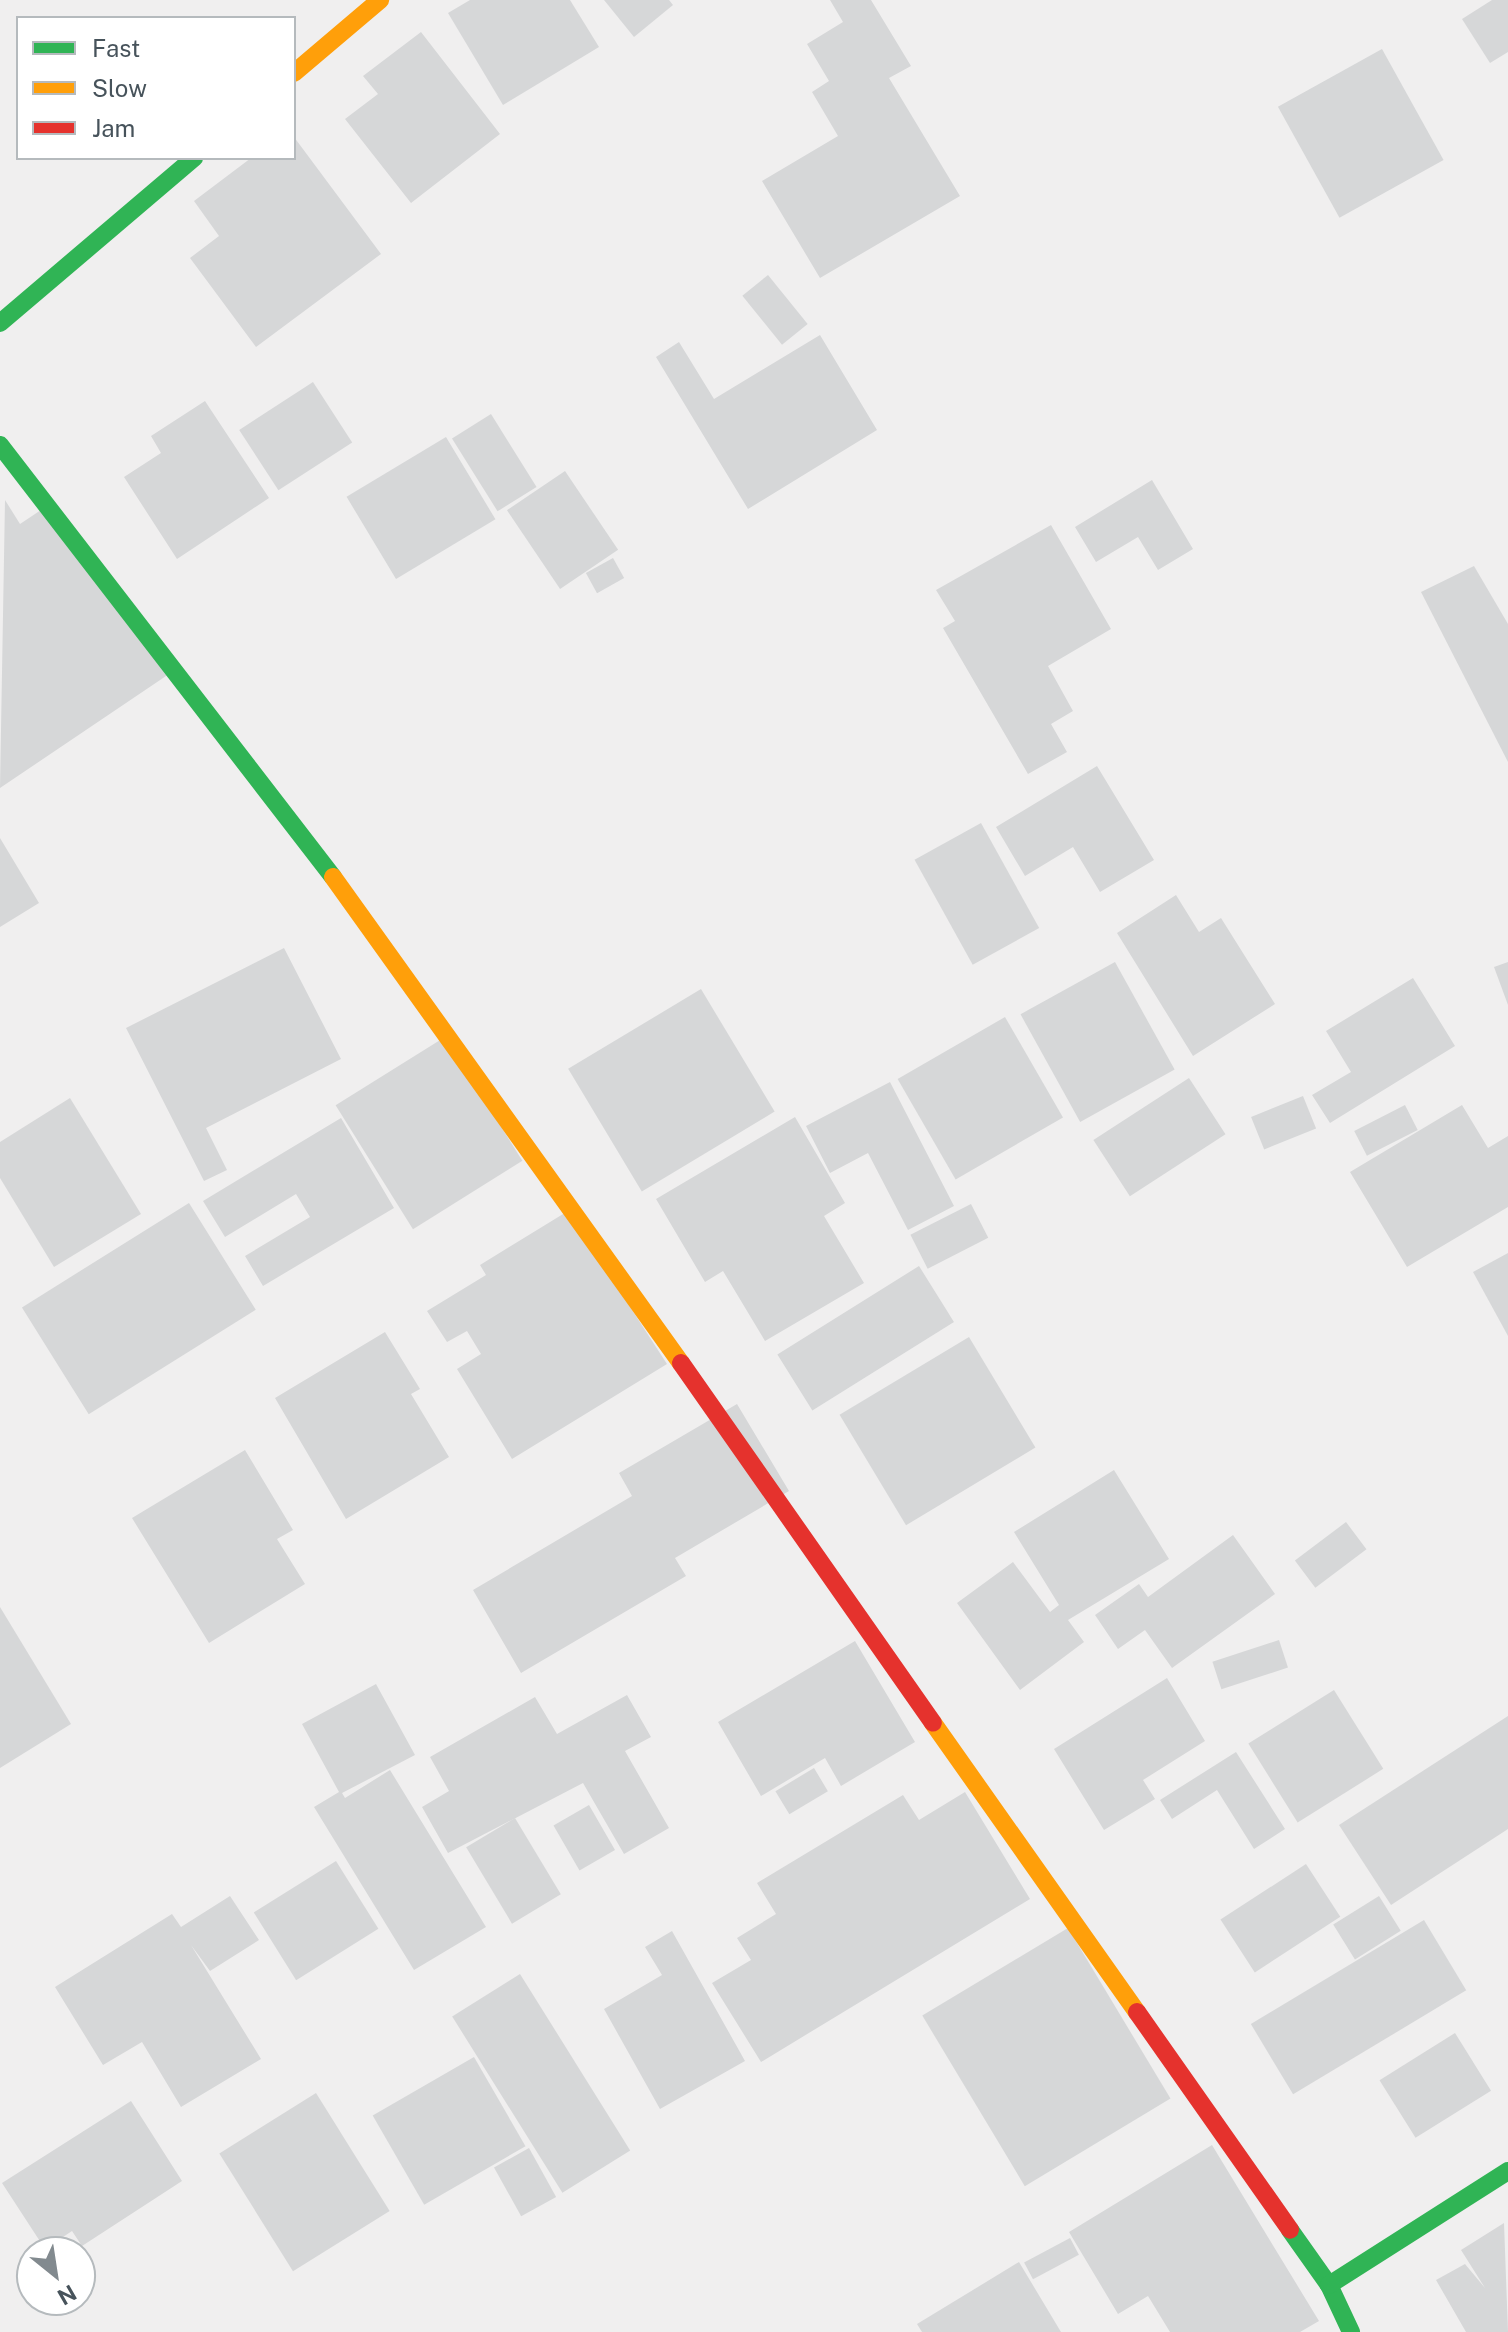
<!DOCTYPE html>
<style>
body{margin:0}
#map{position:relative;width:1508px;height:2332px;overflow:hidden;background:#f0efef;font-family:"Public Sans",sans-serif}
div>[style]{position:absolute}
.building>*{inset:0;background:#d6d7d8;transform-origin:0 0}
.fast>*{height:18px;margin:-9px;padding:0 9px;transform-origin:9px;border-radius:9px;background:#30b455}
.slow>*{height:18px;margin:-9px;padding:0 9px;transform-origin:9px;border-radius:9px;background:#ff9f0a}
.jam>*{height:18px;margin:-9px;padding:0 9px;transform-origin:9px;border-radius:9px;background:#e5322d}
span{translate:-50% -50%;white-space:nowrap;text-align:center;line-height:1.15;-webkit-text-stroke:6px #fff;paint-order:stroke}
.legend{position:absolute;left:16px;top:16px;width:280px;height:144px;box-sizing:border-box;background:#fff;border:2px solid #b5babd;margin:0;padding:10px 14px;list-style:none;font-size:24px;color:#47535b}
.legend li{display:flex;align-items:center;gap:16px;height:40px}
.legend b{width:40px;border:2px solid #b5babd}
.north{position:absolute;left:16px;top:2236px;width:80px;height:80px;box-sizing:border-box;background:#fff;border:2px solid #b5babd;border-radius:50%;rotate:150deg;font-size:22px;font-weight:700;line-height:32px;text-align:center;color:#47535b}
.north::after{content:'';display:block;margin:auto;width:28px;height:36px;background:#828a8f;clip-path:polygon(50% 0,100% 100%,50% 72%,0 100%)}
</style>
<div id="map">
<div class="building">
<i style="clip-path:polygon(470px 0,570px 0,599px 47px,503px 105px,448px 13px)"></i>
<i style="clip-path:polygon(604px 0,669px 0,673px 5px,634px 37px)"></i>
<i style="clip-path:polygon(830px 0,871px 0,911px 66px,889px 78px,960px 196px,820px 278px,762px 181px,838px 136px,812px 92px,829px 81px,807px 44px,843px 22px)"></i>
<i style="clip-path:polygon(1492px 0,1508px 0,1508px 52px,1490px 63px,1462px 19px)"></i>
<i style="clip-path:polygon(421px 32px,500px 134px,411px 203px,345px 119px,378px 94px,363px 76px)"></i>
<i style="left:1382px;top:49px;width:127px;height:119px;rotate:61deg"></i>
<i style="clip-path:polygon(294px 137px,381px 254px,256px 347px,190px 258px,219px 236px,194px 201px,251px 158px,294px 158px)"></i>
<i style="left:768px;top:275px;width:63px;height:33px;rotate:51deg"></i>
<i style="clip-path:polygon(820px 335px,877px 430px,748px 509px,656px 357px,679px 342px,714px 399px)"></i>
<i style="left:313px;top:382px;width:72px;height:88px;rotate:57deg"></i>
<i style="clip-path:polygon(205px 401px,269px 498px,177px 559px,124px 477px,161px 453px,151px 436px)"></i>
<i style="left:491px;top:414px;width:86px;height:46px;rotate:58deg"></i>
<i style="left:446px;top:437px;width:96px;height:116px;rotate:59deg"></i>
<i style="left:565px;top:471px;width:95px;height:70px;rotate:56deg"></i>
<i style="clip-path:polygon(1152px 480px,1193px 549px,1158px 570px,1138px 537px,1096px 562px,1075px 527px)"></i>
<i style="clip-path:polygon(5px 500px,20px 524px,53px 502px,169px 674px,0 788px)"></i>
<i style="clip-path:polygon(1051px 525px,1111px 629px,1048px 666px,1073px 711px,1051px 724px,1067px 752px,1028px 774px,943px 628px,955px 621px,936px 590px)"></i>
<i style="left:613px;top:558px;width:23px;height:31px;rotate:61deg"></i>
<i style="clip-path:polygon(1474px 566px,1508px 624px,1508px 762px,1421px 592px)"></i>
<i style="clip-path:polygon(1097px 766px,1154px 860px,1100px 892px,1073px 847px,1025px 876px,996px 827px)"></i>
<i style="left:981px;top:823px;width:120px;height:76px;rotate:61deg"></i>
<i style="clip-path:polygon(0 838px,39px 903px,0 927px)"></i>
<i style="clip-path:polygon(1176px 895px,1199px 932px,1221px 918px,1275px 1004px,1193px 1056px,1117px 933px)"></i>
<i style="clip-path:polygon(284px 948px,341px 1059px,206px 1128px,227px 1170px,204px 1181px,126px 1028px)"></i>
<i style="left:1115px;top:962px;width:123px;height:108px;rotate:61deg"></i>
<i style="clip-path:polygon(1508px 962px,1508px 1005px,1494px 967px)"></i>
<i style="clip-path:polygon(1413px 978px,1455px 1046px,1330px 1123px,1312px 1095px,1351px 1072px,1326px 1031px)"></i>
<i style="left:701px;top:989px;width:143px;height:155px;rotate:59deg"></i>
<i style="left:1005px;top:1017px;width:116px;height:124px;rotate:60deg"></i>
<i style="left:445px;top:1037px;width:146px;height:129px;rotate:58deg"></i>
<i style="left:1189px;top:1078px;width:67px;height:114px;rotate:57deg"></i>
<i style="clip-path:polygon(890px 1082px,954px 1206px,908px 1230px,868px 1153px,830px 1173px,806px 1126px)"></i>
<i style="left:1303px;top:1096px;width:35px;height:56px;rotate:68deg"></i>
<i style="clip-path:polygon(70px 1098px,141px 1214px,54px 1267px,0 1178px,0 1142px)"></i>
<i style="left:1405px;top:1105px;width:28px;height:57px;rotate:63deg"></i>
<i style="clip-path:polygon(1462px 1105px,1488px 1148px,1508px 1136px,1508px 1207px,1407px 1267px,1350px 1172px)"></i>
<i style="clip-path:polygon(795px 1117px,845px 1203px,824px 1216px,864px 1283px,765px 1341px,723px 1271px,705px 1282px,656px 1199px)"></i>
<i style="clip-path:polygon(341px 1118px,394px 1208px,263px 1286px,245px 1256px,310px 1217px,296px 1194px,225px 1237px,203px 1201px)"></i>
<i style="left:189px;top:1203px;width:126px;height:197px;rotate:58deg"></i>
<i style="left:971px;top:1204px;width:38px;height:68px;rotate:63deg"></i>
<i style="clip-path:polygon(568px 1211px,667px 1364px,512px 1459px,457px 1369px,481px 1354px,467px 1331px,447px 1342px,427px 1311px,486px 1275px,480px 1265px)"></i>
<i style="clip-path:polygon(1508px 1253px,1508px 1336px,1473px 1272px)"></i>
<i style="left:919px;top:1266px;width:66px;height:167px;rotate:58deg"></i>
<i style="clip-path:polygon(385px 1332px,420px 1389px,411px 1394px,449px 1457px,346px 1519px,275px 1398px)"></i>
<i style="left:969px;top:1337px;width:129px;height:151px;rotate:59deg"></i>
<i style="clip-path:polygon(737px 1404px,789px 1491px,675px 1558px,686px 1576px,521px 1673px,473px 1590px,632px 1496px,619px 1473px)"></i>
<i style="clip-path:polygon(245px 1450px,293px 1530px,277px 1539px,305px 1584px,209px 1643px,132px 1518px)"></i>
<i style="clip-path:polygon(1114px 1470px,1169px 1559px,1068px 1620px,1084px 1642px,1020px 1690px,957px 1603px,1013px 1562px,1050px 1612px,1059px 1605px,1014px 1532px)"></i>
<i style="left:1346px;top:1522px;width:34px;height:64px;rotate:53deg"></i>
<i style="clip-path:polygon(1233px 1535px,1275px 1594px,1172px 1668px,1145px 1630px,1118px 1649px,1095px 1615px,1139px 1584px,1148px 1597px)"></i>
<i style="clip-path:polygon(0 1607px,71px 1724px,0 1768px)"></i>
<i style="left:1279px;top:1640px;width:29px;height:70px;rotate:72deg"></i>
<i style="clip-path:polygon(855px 1641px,915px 1742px,841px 1786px,825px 1758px,761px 1796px,718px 1722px)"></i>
<i style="clip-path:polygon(1167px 1678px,1205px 1741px,1143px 1780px,1155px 1799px,1104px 1830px,1054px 1749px)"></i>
<i style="clip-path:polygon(376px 1684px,415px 1755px,342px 1793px,345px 1798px,390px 1770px,486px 1927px,414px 1970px,314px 1807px,339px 1792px,302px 1724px)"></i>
<i style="left:1334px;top:1690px;width:93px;height:101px;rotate:58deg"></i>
<i style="clip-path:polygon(627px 1695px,651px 1737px,625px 1751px,669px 1828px,624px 1854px,583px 1783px,448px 1853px,422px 1807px,449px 1791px,430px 1757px,535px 1697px,557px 1734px)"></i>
<i style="clip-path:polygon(1508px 1716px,1508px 1829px,1391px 1905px,1339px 1825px)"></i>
<i style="clip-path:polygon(1236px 1752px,1285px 1829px,1254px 1849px,1217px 1790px,1172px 1819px,1160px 1800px)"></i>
<i style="left:814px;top:1768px;width:27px;height:45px;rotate:59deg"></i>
<i style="clip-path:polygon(965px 1792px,1030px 1899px,761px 2062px,712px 1983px,751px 1960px,737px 1938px,776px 1914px,757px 1883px,903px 1795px,919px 1820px)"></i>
<i style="left:589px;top:1805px;width:52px;height:41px;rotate:60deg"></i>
<i style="left:515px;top:1818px;width:89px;height:57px;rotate:59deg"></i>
<i style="left:336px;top:1861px;width:80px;height:97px;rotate:58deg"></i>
<i style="left:1306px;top:1864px;width:63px;height:102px;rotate:57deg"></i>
<i style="clip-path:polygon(230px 1896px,259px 1940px,210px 1971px,191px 1945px,261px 2059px,181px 2107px,142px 2042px,103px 2065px,55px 1987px,172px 1914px,181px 1927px)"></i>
<i style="left:1379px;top:1896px;width:41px;height:54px;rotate:58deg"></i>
<i style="left:1424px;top:1920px;width:82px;height:202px;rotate:59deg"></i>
<i style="left:1068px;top:1928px;width:199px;height:170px;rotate:59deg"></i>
<i style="clip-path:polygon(672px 1931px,745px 2061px,660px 2109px,604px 2009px,662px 1975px,645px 1947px)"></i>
<i style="left:520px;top:1974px;width:208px;height:80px;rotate:58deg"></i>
<i style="left:1455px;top:2033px;width:68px;height:89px;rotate:58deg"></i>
<i style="left:474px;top:2057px;width:103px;height:117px;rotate:60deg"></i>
<i style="left:316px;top:2093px;width:139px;height:114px;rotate:58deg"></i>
<i style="clip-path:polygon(131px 2101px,182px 2181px,82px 2246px,72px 2231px,45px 2249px,2px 2183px)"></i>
<i style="clip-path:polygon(1212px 2145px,1319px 2321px,1300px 2332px,1170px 2332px,1148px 2296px,1118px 2314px,1069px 2232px)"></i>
<i style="left:529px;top:2148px;width:56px;height:40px;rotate:61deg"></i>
<i style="clip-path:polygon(1504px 2223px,1508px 2332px,1466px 2332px,1436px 2280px,1465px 2264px,1485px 2288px,1461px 2250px)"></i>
<i style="left:1070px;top:2238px;width:19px;height:52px;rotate:62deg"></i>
<i style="clip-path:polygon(1019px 2262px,1061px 2332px,922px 2332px,917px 2324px)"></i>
</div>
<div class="fast">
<i style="left:0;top:323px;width:255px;rotate:-40.4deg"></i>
<i style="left:0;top:445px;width:545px;rotate:52.37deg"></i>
<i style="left:1290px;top:2230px;width:67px;rotate:54.7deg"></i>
<i style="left:1329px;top:2285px;width:52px;rotate:64.9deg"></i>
<i style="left:1329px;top:2285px;width:212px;rotate:-32.5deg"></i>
</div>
<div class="slow">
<i style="left:294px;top:73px;width:113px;rotate:-40.3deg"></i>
<i style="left:333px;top:877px;width:598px;rotate:54.4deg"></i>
<i style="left:933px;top:1723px;width:354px;rotate:54.8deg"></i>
</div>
<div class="jam">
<i style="left:681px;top:1363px;width:439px;rotate:55deg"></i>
<i style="left:1137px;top:2012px;width:266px;rotate:54.9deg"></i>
</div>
<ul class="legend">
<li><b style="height:10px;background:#30b455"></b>Fast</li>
<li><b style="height:10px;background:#ff9f0a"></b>Slow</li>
<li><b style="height:10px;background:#e5322d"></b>Jam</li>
</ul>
<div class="north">N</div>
</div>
